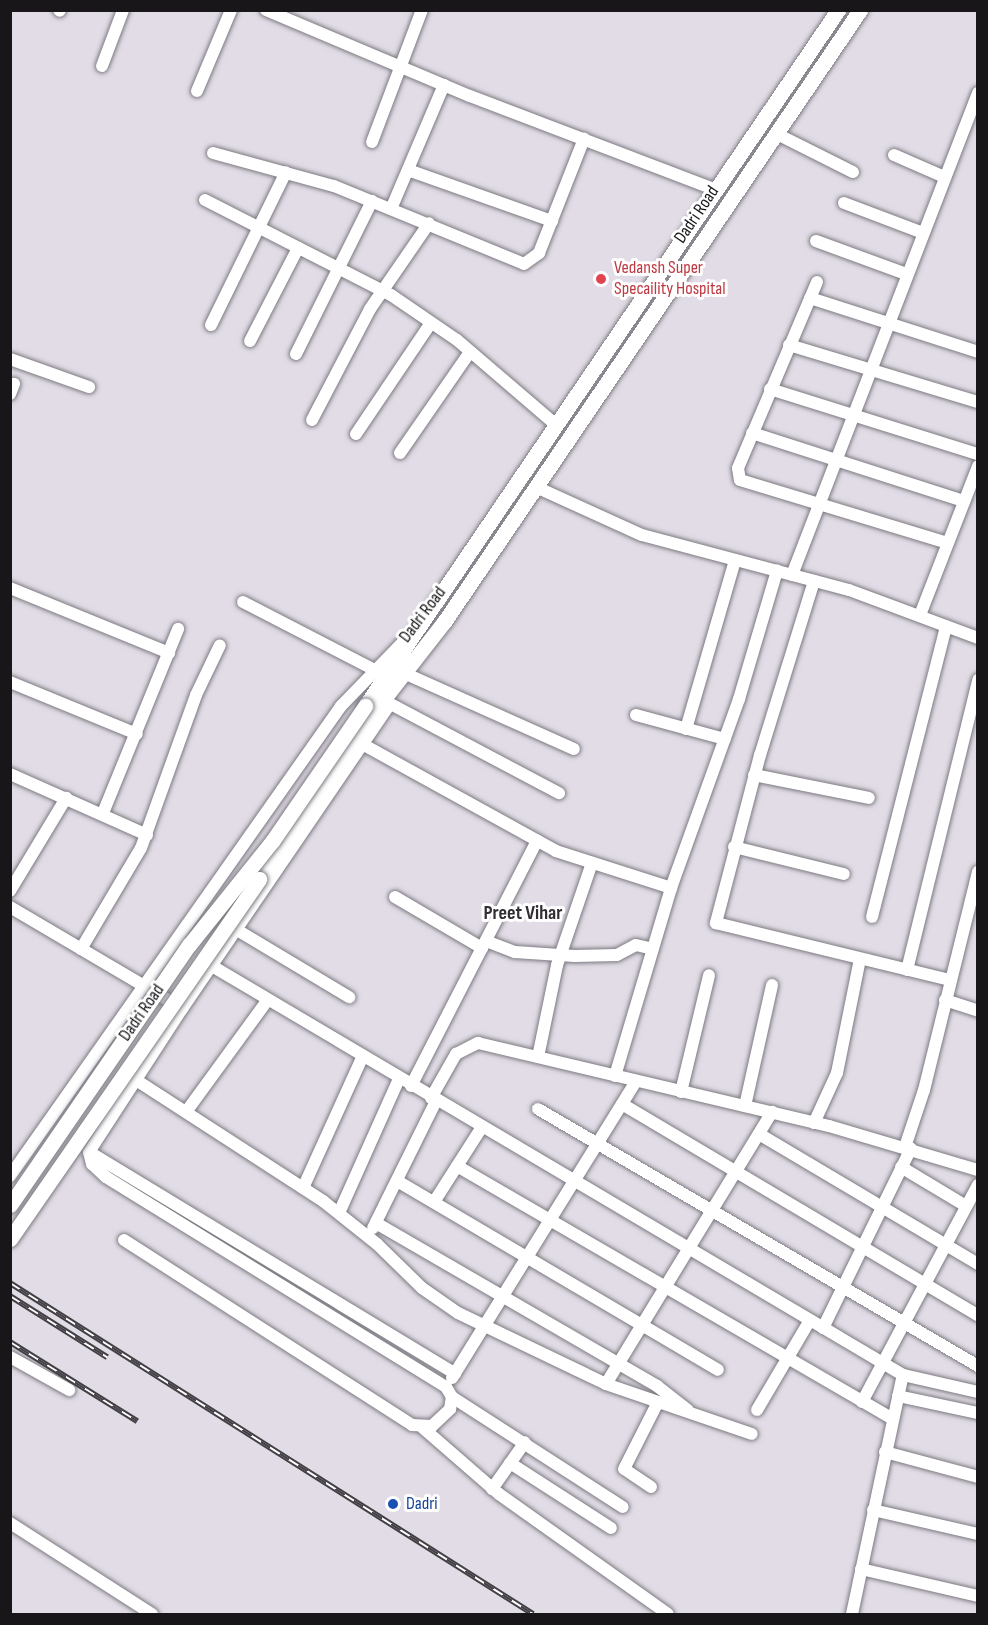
<!DOCTYPE html>
<style>
body{margin:0}
#map{position:relative;width:988px;height:1625px;overflow:hidden;background:#e1dce5;font-family:"Sofia Sans Condensed",sans-serif}
div>[style]{position:absolute}
.roads{filter:drop-shadow(0 0 2px #7d7a82) drop-shadow(0 0 2px #7d7a82)}
.minor>*{height:12px;margin:-6px;padding:0 6px;transform-origin:6px;border-radius:6px;background:#fff}
.tertiary>*{height:15px;margin:-7.5px;padding:0 7.5px;transform-origin:7.5px;border-radius:7.5px;background:#fff}
.rail>*{height:6px;margin-top:-3px;transform-origin:0;background:repeating-linear-gradient(90deg,#fff 0 11px,#423f44 0 22px);box-sizing:border-box;border-block:2px solid #423f44}
.bridges{filter:drop-shadow(0 0 2px #7d7a82) drop-shadow(0 0 2px #7d7a82)}
.tertiary-bridge>*{height:15px;margin:-7.5px;padding:0 7.5px;transform-origin:7.5px;border-radius:7.5px;background:#fff}
.dots>*{width:16px;height:16px;translate:-50% -50%;box-sizing:border-box;border:3px solid #fff;border-radius:50%}
span{translate:-50% -50%;white-space:nowrap;text-align:center;line-height:1.15;-webkit-text-stroke:6px #fff;paint-order:stroke}
.street-label{font-size:18px;color:#181619}
.health-label{font-size:18px;color:#be3a42}
.left{translate:0 -50%;text-align:left}
.transit-label{font-size:18px;color:#164399}
.neighbourhood-label{font-size:20px;color:#312d34;font-weight:700}
.frame{position:absolute;inset:0;border:12px solid #181619;pointer-events:none}
</style>
<div id="map">
<div class="roads">
<div class="minor">
<i style="left:59px;top:10px;width:1px;rotate:45deg"></i>
<i style="left:266px;top:10px;width:221px;rotate:22.9deg"></i>
<i style="left:470px;top:96px;width:263px;rotate:20.9deg"></i>
<i style="left:102px;top:66px;width:60px;rotate:-69.4deg"></i>
<i style="left:197px;top:91px;width:88px;rotate:-67.2deg"></i>
<i style="left:777px;top:134px;width:85px;rotate:26.6deg"></i>
<i style="left:372px;top:142px;width:141px;rotate:-69.3deg"></i>
<i style="left:213px;top:153px;width:125px;rotate:15.3deg"></i>
<i style="left:334px;top:186px;width:205px;rotate:22.3deg"></i>
<i style="left:524px;top:264px;width:19px;rotate:-36deg"></i>
<i style="left:539px;top:253px;width:123px;rotate:-68.5deg"></i>
<i style="left:894px;top:155px;width:55px;rotate:23.7deg"></i>
<i style="left:408px;top:170px;width:153px;rotate:19.5deg"></i>
<i style="left:205px;top:200px;width:209px;rotate:27.1deg"></i>
<i style="left:391px;top:295px;width:80px;rotate:34.3deg"></i>
<i style="left:457px;top:340px;width:130px;rotate:40.6deg"></i>
<i style="left:844px;top:203px;width:85px;rotate:20.8deg"></i>
<i style="left:391px;top:209px;width:135px;rotate:-66.9deg"></i>
<i style="left:816px;top:241px;width:96px;rotate:20.1deg"></i>
<i style="left:817px;top:282px;width:202px;rotate:113deg"></i>
<i style="left:738px;top:468px;width:12px;rotate:81deg"></i>
<i style="left:740px;top:480px;width:217px;rotate:16.9deg"></i>
<i style="left:810px;top:298px;width:176px;rotate:17.8deg"></i>
<i style="left:211px;top:325px;width:170px;rotate:-63.9deg"></i>
<i style="left:250px;top:341px;width:105px;rotate:-62.7deg"></i>
<i style="left:789px;top:345px;width:197px;rotate:16.8deg"></i>
<i style="left:296px;top:354px;width:171px;rotate:-63.6deg"></i>
<i style="left:10px;top:359px;width:84px;rotate:19.5deg"></i>
<i style="left:770px;top:389px;width:218px;rotate:17.4deg"></i>
<i style="left:10px;top:394px;width:11px;rotate:-68deg"></i>
<i style="left:312px;top:420px;width:125px;rotate:-62.4deg"></i>
<i style="left:370px;top:309px;width:104px;rotate:-55.5deg"></i>
<i style="left:752px;top:433px;width:223px;rotate:17.8deg"></i>
<i style="left:356px;top:434px;width:134px;rotate:-56deg"></i>
<i style="left:400px;top:453px;width:123px;rotate:-55.3deg"></i>
<i style="left:536px;top:487px;width:116px;rotate:24.4deg"></i>
<i style="left:642px;top:535px;width:214px;rotate:14.9deg"></i>
<i style="left:849px;top:590px;width:138px;rotate:20.4deg"></i>
<i style="left:792px;top:575px;width:517px;rotate:-68.9deg"></i>
<i style="left:814px;top:581px;width:182px;rotate:107.2deg"></i>
<i style="left:760px;top:755px;width:174px;rotate:104.7deg"></i>
<i style="left:716px;top:923px;width:241px;rotate:13.7deg"></i>
<i style="left:10px;top:588px;width:172px;rotate:22.2deg"></i>
<i style="left:243px;top:602px;width:146px;rotate:27.3deg"></i>
<i style="left:920px;top:615px;width:160px;rotate:-68.7deg"></i>
<i style="left:404px;top:673px;width:186px;rotate:24.1deg"></i>
<i style="left:10px;top:682px;width:137px;rotate:22.3deg"></i>
<i style="left:385px;top:701px;width:197px;rotate:27.9deg"></i>
<i style="left:636px;top:715px;width:92px;rotate:15.1deg"></i>
<i style="left:686px;top:729px;width:176px;rotate:-73.8deg"></i>
<i style="left:364px;top:745px;width:219px;rotate:28.9deg"></i>
<i style="left:556px;top:851px;width:121px;rotate:17.8deg"></i>
<i style="left:10px;top:774px;width:150px;rotate:24deg"></i>
<i style="left:754px;top:775px;width:117px;rotate:11.3deg"></i>
<i style="left:103px;top:813px;width:199px;rotate:-67.8deg"></i>
<i style="left:734px;top:847px;width:113px;rotate:13.8deg"></i>
<i style="left:10px;top:891px;width:109px;rotate:-58.9deg"></i>
<i style="left:395px;top:897px;width:101px;rotate:30.4deg"></i>
<i style="left:10px;top:907px;width:197px;rotate:30.5deg"></i>
<i style="left:872px;top:917px;width:300px;rotate:-75.7deg"></i>
<i style="left:237px;top:930px;width:131px;rotate:30.9deg"></i>
<i style="left:486px;top:941px;width:31px;rotate:21deg"></i>
<i style="left:515px;top:952px;width:60px;rotate:3.8deg"></i>
<i style="left:575px;top:956px;width:42px;rotate:-1.4deg"></i>
<i style="left:617px;top:955px;width:21px;rotate:-28deg"></i>
<i style="left:636px;top:945px;width:17px;rotate:13deg"></i>
<i style="left:81px;top:949px;width:117px;rotate:-59.3deg"></i>
<i style="left:141px;top:848px;width:163px;rotate:-70.2deg"></i>
<i style="left:196px;top:695px;width:55px;rotate:-64.4deg"></i>
<i style="left:212px;top:966px;width:803px;rotate:30.62deg"></i>
<i style="left:903px;top:1375px;width:77px;rotate:12.8deg"></i>
<i style="left:907px;top:970px;width:299px;rotate:-76.2deg"></i>
<i style="left:945px;top:1000px;width:35px;rotate:18deg"></i>
<i style="left:538px;top:1057px;width:94px;rotate:-78.3deg"></i>
<i style="left:557px;top:965px;width:108px;rotate:-71.1deg"></i>
<i style="left:615px;top:1076px;width:196px;rotate:-73.4deg"></i>
<i style="left:671px;top:888px;width:201px;rotate:-70.2deg"></i>
<i style="left:739px;top:699px;width:134px;rotate:-73.5deg"></i>
<i style="left:136px;top:1080px;width:223px;rotate:32.9deg"></i>
<i style="left:323px;top:1201px;width:69px;rotate:38.5deg"></i>
<i style="left:377px;top:1244px;width:63px;rotate:44.4deg"></i>
<i style="left:422px;top:1288px;width:44px;rotate:34.8deg"></i>
<i style="left:458px;top:1313px;width:164px;rotate:25.6deg"></i>
<i style="left:606px;top:1384px;width:154px;rotate:18.9deg"></i>
<i style="left:411px;top:1086px;width:276px;rotate:-62.8deg"></i>
<i style="left:681px;top:1092px;width:120px;rotate:-76.5deg"></i>
<i style="left:431px;top:1098px;width:51px;rotate:-60.4deg"></i>
<i style="left:456px;top:1054px;width:25px;rotate:-27deg"></i>
<i style="left:478px;top:1043px;width:361px;rotate:13.3deg"></i>
<i style="left:829px;top:1126px;width:155px;rotate:16.5deg"></i>
<i style="left:622px;top:1104px;width:414px;rotate:30.7deg"></i>
<i style="left:745px;top:1106px;width:124px;rotate:-77.4deg"></i>
<i style="left:538px;top:1109px;width:510px;rotate:30.29deg"></i>
<i style="left:186px;top:1112px;width:137px;rotate:-53.9deg"></i>
<i style="left:814px;top:1123px;width:55px;rotate:-65.3deg"></i>
<i style="left:837px;top:1073px;width:116px;rotate:-78.6deg"></i>
<i style="left:759px;top:1134px;width:255px;rotate:30.7deg"></i>
<i style="left:905px;top:1147px;width:60px;rotate:-71.6deg"></i>
<i style="left:924px;top:1090px;width:225px;rotate:-76.1deg"></i>
<i style="left:89px;top:1152px;width:428px;rotate:31.2deg"></i>
<i style="left:457px;top:1166px;width:504px;rotate:30.13deg"></i>
<i style="left:901px;top:1167px;width:76px;rotate:31deg"></i>
<i style="left:10px;top:1176px;width:575px;rotate:-54.84deg"></i>
<i style="left:341px;top:706px;width:93px;rotate:-45.9deg"></i>
<i style="left:399px;top:1182px;width:370px;rotate:30.5deg"></i>
<i style="left:303px;top:1188px;width:143px;rotate:-65.6deg"></i>
<i style="left:434px;top:1202px;width:89px;rotate:-57.4deg"></i>
<i style="left:339px;top:1213px;width:147px;rotate:-65.9deg"></i>
<i style="left:376px;top:1223px;width:325px;rotate:30.1deg"></i>
<i style="left:657px;top:1386px;width:39px;rotate:38deg"></i>
<i style="left:373px;top:1228px;width:142px;rotate:-63.6deg"></i>
<i style="left:124px;top:1240px;width:342px;rotate:32.7deg"></i>
<i style="left:412px;top:1425px;width:20px;rotate:3deg"></i>
<i style="left:432px;top:1426px;width:25px;rotate:-43deg"></i>
<i style="left:450px;top:1409px;width:12px;rotate:-81deg"></i>
<i style="left:452px;top:1397px;width:12px;rotate:-121deg"></i>
<i style="left:446px;top:1387px;width:400px;rotate:-148.3deg"></i>
<i style="left:106px;top:1177px;width:19px;rotate:-137deg"></i>
<i style="left:92px;top:1164px;width:12px;rotate:-104deg"></i>
<i style="left:89px;top:1152px;width:171px;rotate:-57deg"></i>
<i style="left:182px;top:1009px;width:369px;rotate:-55.7deg"></i>
<i style="left:823px;top:1328px;width:200px;rotate:-63.9deg"></i>
<i style="left:10px;top:1357px;width:68px;rotate:29.2deg"></i>
<i style="left:452px;top:1378px;width:349px;rotate:-58.2deg"></i>
<i style="left:606px;top:1384px;width:319px;rotate:-58.6deg"></i>
<i style="left:898px;top:1396px;width:82px;rotate:12deg"></i>
<i style="left:452px;top:1397px;width:203px;rotate:32.8deg"></i>
<i style="left:862px;top:1402px;width:246px;rotate:-61.9deg"></i>
<i style="left:757px;top:1410px;width:104px;rotate:-59.5deg"></i>
<i style="left:423px;top:1428px;width:101px;rotate:41deg"></i>
<i style="left:499px;top:1494px;width:207px;rotate:35.4deg"></i>
<i style="left:885px;top:1452px;width:96px;rotate:15deg"></i>
<i style="left:510px;top:1463px;width:120px;rotate:32.8deg"></i>
<i style="left:651px;top:1487px;width:32px;rotate:-146deg"></i>
<i style="left:624px;top:1469px;width:75px;rotate:-63.1deg"></i>
<i style="left:492px;top:1489px;width:57px;rotate:-54.9deg"></i>
<i style="left:873px;top:1510px;width:108px;rotate:12.9deg"></i>
<i style="left:10px;top:1523px;width:169px;rotate:32.7deg"></i>
<i style="left:861px;top:1569px;width:120px;rotate:13deg"></i>
<i style="left:852px;top:1614px;width:244px;rotate:-78deg"></i>
</div>
<div class="tertiary">
<i style="left:365px;top:706px;width:842px;rotate:-55.8deg"></i>
<i style="left:259px;top:879px;width:200px;rotate:-55.6deg"></i>
<i style="left:372px;top:714px;width:117px;rotate:-52deg"></i>
<i style="left:444px;top:622px;width:740px;rotate:-55.79deg"></i>
</div>
</div>
<div class="rail">
<i style="left:10px;top:1283px;width:619px;rotate:32.33deg"></i>
<i style="left:10px;top:1296px;width:115px;rotate:32.2deg"></i>
<i style="left:10px;top:1342px;width:150px;rotate:31.9deg"></i>
</div>
<div class="bridges">
<div class="tertiary-bridge">
<i style="left:10px;top:1205px;width:316px;rotate:-55.5deg"></i>
<i style="left:189px;top:945px;width:134px;rotate:-51.3deg"></i>
<i style="left:273px;top:840px;width:163px;rotate:-55.5deg"></i>
<i style="left:10px;top:1239px;width:438px;rotate:-55.3deg"></i>
</div>
</div>
<div class="dots">
<i style="left:601px;top:279px;background:#e0444e"></i>
<i style="left:393px;top:1504px;background:#1a4fb4"></i>
</div>
<div class="street-label">
<span style="left:697px;top:215px;rotate:-56deg">Dadri Road</span>
<span style="left:423px;top:615px;rotate:-53deg">Dadri Road</span>
<span style="left:142px;top:1013px;rotate:-55deg">Dadri Road</span>
</div>
<div class="health-label">
<span class="left" style="left:614px;top:279px">Vedansh Super<br>Specaility Hospital</span>
</div>
<div class="transit-label">
<span class="left" style="left:406px;top:1504px">Dadri</span>
</div>
<div class="neighbourhood-label">
<span style="left:523px;top:913px">Preet Vihar</span>
</div>
<div class="frame"></div>
</div>
